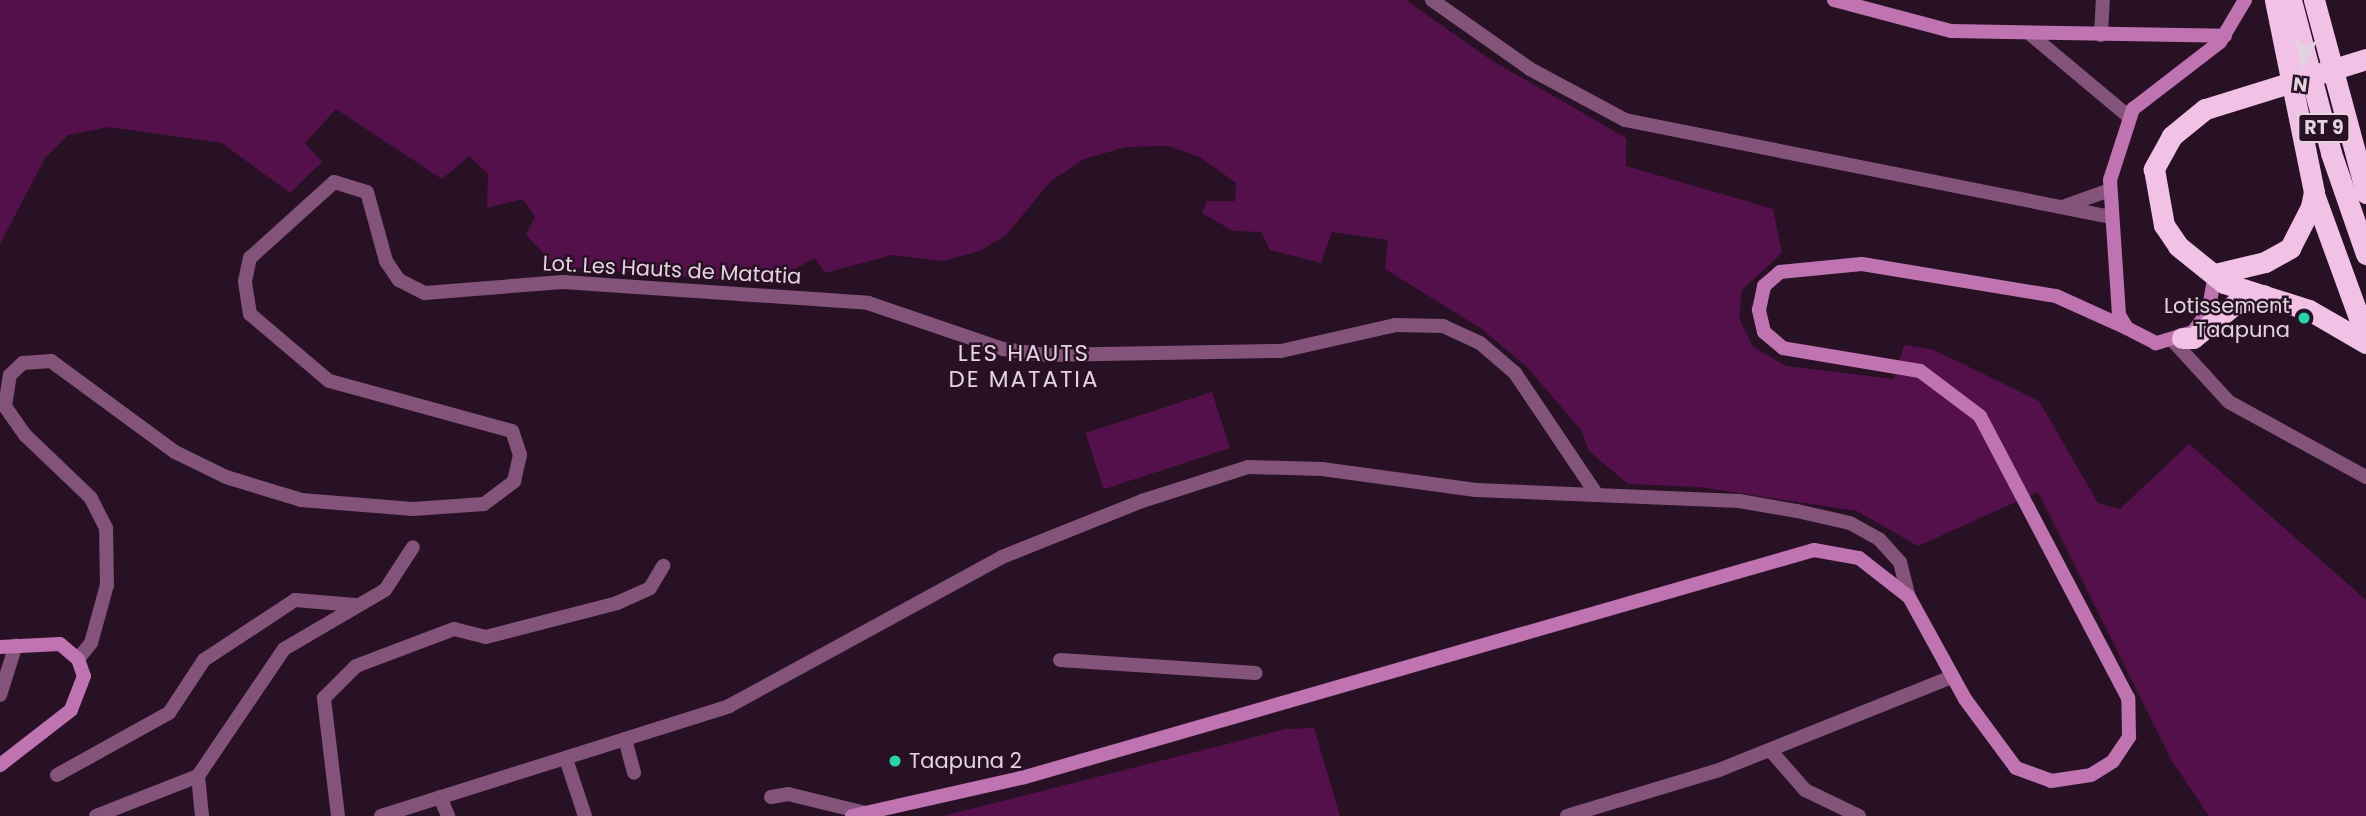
<!DOCTYPE html>
<style>
body{margin:0}
#map{position:relative;width:2366px;height:816px;overflow:hidden;background:#281124;font-family:Poppins,sans-serif}
div>[style]{position:absolute}
.green>*{inset:0;background:#54104b;transform-origin:0 0}
.street>*{height:14px;margin:-7px;padding:0 7px;transform-origin:7px;border-radius:7px;background:#83537a}
.secondary>*{height:14px;margin:-7px;padding:0 7px;transform-origin:7px;border-radius:7px;background:#bf73b1}
.highway>*{height:21px;margin:-10.5px;padding:0 10.5px;transform-origin:10.5px;border-radius:10.5px;background:#f1c1e6}
.dots>*{width:19px;height:19px;translate:-50% -50%;box-sizing:border-box;border:4px solid #281124;border-radius:50%}
span{translate:-50% -50%;white-space:nowrap;text-align:center;line-height:1.15;-webkit-text-stroke:5px #281124;paint-order:stroke}
.shield-label span{padding:2px 5px;background:#281124;border:2px solid;border-radius:5px;-webkit-text-stroke-width:0}
.shield-label{font-size:19px;color:#e3d2df;font-weight:700}
.street-label{font-size:21px;color:#e3d2df}
.poi-label{font-size:21px;color:#e3d2df}
.right{translate:-100% -50%;text-align:right}
.left{translate:0 -50%;text-align:left}
.neighbourhood-label{font-size:23px;color:#e3d2df;letter-spacing:2px}
.north{position:absolute;left:2268px;top:28px;width:70px;height:70px;-webkit-text-stroke:5px #281124;paint-order:stroke;rotate:187deg;font-size:19px;font-weight:700;line-height:28px;text-align:center;color:#e3d2df}
.north::after{content:'';display:block;margin:auto;width:24px;height:32px;background:#e3d2df;clip-path:polygon(50% 0,100% 100%,50% 72%,0 100%)}
</style>
<div id="map">
<div class="green">
<i style="clip-path:polygon(0 0,1406px 0,1491px 60px,1626px 138px,1626px 166px,1773px 209px,1782px 253px,1742px 290px,1739px 318px,1753px 347px,1786px 366px,1894px 379px,1904px 345px,1934px 350px,2039px 401px,2098px 503px,2120px 509px,2189px 444px,2366px 600px,2366px 816px,2209px 816px,2172px 761px,2038px 492px,1918px 546px,1857px 511px,1699px 487px,1628px 484px,1589px 451px,1581px 430px,1527px 367px,1482px 329px,1385px 269px,1388px 240px,1332px 232px,1321px 263px,1270px 250px,1261px 232px,1233px 231px,1202px 213px,1207px 201px,1235px 201px,1236px 183px,1200px 157px,1168px 146px,1126px 147px,1084px 159px,1051px 181px,1006px 235px,980px 251px,943px 261px,892px 255px,825px 273px,815px 258px,784px 275px,751px 282px,556px 266px,526px 235px,535px 217px,523px 199px,487px 208px,488px 174px,469px 156px,442px 179px,336px 109px,305px 143px,322px 162px,290px 193px,222px 143px,109px 127px,68px 135px,45px 158px,0 244px)"></i>
<i style="left:1212px;top:392px;width:59px;height:133px;rotate:72deg"></i>
<i style="clip-path:polygon(1314px 728px,1340px 816px,943px 816px,1286px 729px)"></i>
</div>
<div class="street">
<i style="left:1432px;top:0;width:120px;rotate:35.1deg"></i>
<i style="left:1530px;top:69px;width:108px;rotate:28.2deg"></i>
<i style="left:1625px;top:120px;width:496px;rotate:11.3deg"></i>
<i style="left:2030px;top:34px;width:128px;rotate:39.9deg"></i>
<i style="left:2101px;top:35px;width:35px;rotate:-87deg"></i>
<i style="left:2065px;top:206px;width:48px;rotate:-19.6deg"></i>
<i style="left:2174px;top:342px;width:81px;rotate:47.5deg"></i>
<i style="left:2229px;top:402px;width:156px;rotate:28.7deg"></i>
<i style="left:78px;top:659px;width:21px;rotate:-51deg"></i>
<i style="left:91px;top:643px;width:60px;rotate:-74.6deg"></i>
<i style="left:107px;top:585px;width:57px;rotate:-91deg"></i>
<i style="left:106px;top:528px;width:34px;rotate:-117deg"></i>
<i style="left:91px;top:498px;width:91px;rotate:-136.3deg"></i>
<i style="left:25px;top:435px;width:35px;rotate:-125deg"></i>
<i style="left:5px;top:406px;width:31px;rotate:-81deg"></i>
<i style="left:10px;top:375px;width:18px;rotate:-43deg"></i>
<i style="left:23px;top:363px;width:28px;rotate:-4deg"></i>
<i style="left:51px;top:361px;width:154px;rotate:36.3deg"></i>
<i style="left:175px;top:452px;width:57px;rotate:26.1deg"></i>
<i style="left:226px;top:477px;width:78px;rotate:17deg"></i>
<i style="left:301px;top:500px;width:112px;rotate:4.6deg"></i>
<i style="left:413px;top:509px;width:71px;rotate:-4deg"></i>
<i style="left:484px;top:504px;width:38px;rotate:-37deg"></i>
<i style="left:514px;top:481px;width:27px;rotate:-77deg"></i>
<i style="left:520px;top:455px;width:25px;rotate:-108deg"></i>
<i style="left:512px;top:431px;width:190px;rotate:-164.7deg"></i>
<i style="left:329px;top:381px;width:104px;rotate:-139.7deg"></i>
<i style="left:250px;top:314px;width:33px;rotate:-99deg"></i>
<i style="left:245px;top:281px;width:24px;rotate:-78deg"></i>
<i style="left:250px;top:258px;width:113px;rotate:-42.1deg"></i>
<i style="left:334px;top:182px;width:34px;rotate:17deg"></i>
<i style="left:367px;top:192px;width:72px;rotate:74.6deg"></i>
<i style="left:386px;top:261px;width:23px;rotate:56deg"></i>
<i style="left:399px;top:280px;width:29px;rotate:27deg"></i>
<i style="left:425px;top:293px;width:138px;rotate:-4.6deg"></i>
<i style="left:563px;top:282px;width:306px;rotate:3.9deg"></i>
<i style="left:868px;top:303px;width:143px;rotate:18.8deg"></i>
<i style="left:1003px;top:349px;width:42px;rotate:8.1deg"></i>
<i style="left:1045px;top:355px;width:236px;rotate:-1deg"></i>
<i style="left:1281px;top:351px;width:117px;rotate:-12.8deg"></i>
<i style="left:1395px;top:325px;width:48px;rotate:1.2deg"></i>
<i style="left:1443px;top:326px;width:41px;rotate:24.7deg"></i>
<i style="left:1480px;top:343px;width:46px;rotate:40.6deg"></i>
<i style="left:1515px;top:373px;width:147px;rotate:56.1deg"></i>
<i style="left:1060px;top:660px;width:196px;rotate:3.8deg"></i>
<i style="left:0;top:695px;width:52px;rotate:-72.3deg"></i>
<i style="left:625px;top:739px;width:35px;rotate:75deg"></i>
<i style="left:1771px;top:751px;width:52px;rotate:48.9deg"></i>
<i style="left:1805px;top:790px;width:60px;rotate:25.7deg"></i>
<i style="left:566px;top:759px;width:60px;rotate:71.6deg"></i>
<i style="left:57px;top:775px;width:128px;rotate:-29deg"></i>
<i style="left:169px;top:713px;width:64px;rotate:-56.6deg"></i>
<i style="left:204px;top:660px;width:109px;rotate:-33.4deg"></i>
<i style="left:295px;top:600px;width:60px;rotate:4.8deg"></i>
<i style="left:440px;top:797px;width:21px;rotate:67deg"></i>
<i style="left:771px;top:797px;width:17px;rotate:-10deg"></i>
<i style="left:788px;top:794px;width:80px;rotate:13.7deg"></i>
<i style="left:96px;top:816px;width:110px;rotate:-21.4deg"></i>
<i style="left:202px;top:816px;width:40px;rotate:-95.7deg"></i>
<i style="left:198px;top:776px;width:153px;rotate:-55.9deg"></i>
<i style="left:284px;top:649px;width:117px;rotate:-30.3deg"></i>
<i style="left:385px;top:590px;width:51px;rotate:-56.9deg"></i>
<i style="left:338px;top:816px;width:119px;rotate:-96.8deg"></i>
<i style="left:324px;top:698px;width:45px;rotate:-45deg"></i>
<i style="left:356px;top:666px;width:105px;rotate:-20.7deg"></i>
<i style="left:454px;top:629px;width:33px;rotate:14deg"></i>
<i style="left:486px;top:637px;width:135px;rotate:-14.5deg"></i>
<i style="left:617px;top:603px;width:36px;rotate:-24deg"></i>
<i style="left:650px;top:588px;width:26px;rotate:-59deg"></i>
<i style="left:381px;top:816px;width:365px;rotate:-17.5deg"></i>
<i style="left:729px;top:706px;width:311px;rotate:-28.6deg"></i>
<i style="left:1002px;top:557px;width:151px;rotate:-21.8deg"></i>
<i style="left:1142px;top:501px;width:111px;rotate:-17.8deg"></i>
<i style="left:1248px;top:467px;width:74px;rotate:1.5deg"></i>
<i style="left:1322px;top:469px;width:155px;rotate:7.8deg"></i>
<i style="left:1476px;top:490px;width:263px;rotate:2.4deg"></i>
<i style="left:1739px;top:501px;width:59px;rotate:9.8deg"></i>
<i style="left:1797px;top:511px;width:54px;rotate:12.8deg"></i>
<i style="left:1850px;top:523px;width:33px;rotate:29deg"></i>
<i style="left:1879px;top:539px;width:31px;rotate:48deg"></i>
<i style="left:1900px;top:562px;width:36px;rotate:76deg"></i>
<i style="left:1567px;top:816px;width:159px;rotate:-16.8deg"></i>
<i style="left:1719px;top:770px;width:250px;rotate:-21.8deg"></i>
</div>
<div class="secondary">
<i style="left:1834px;top:0;width:121px;rotate:14.8deg"></i>
<i style="left:1951px;top:31px;width:274px;rotate:1deg"></i>
<i style="left:2215px;top:274px;width:39px;rotate:100deg"></i>
<i style="left:2208px;top:312px;width:25px;rotate:127deg"></i>
<i style="left:2193px;top:332px;width:39px;rotate:163deg"></i>
<i style="left:2156px;top:343px;width:33px;rotate:-153deg"></i>
<i style="left:2127px;top:328px;width:15px;rotate:-122deg"></i>
<i style="left:2119px;top:315px;width:135px;rotate:-93.8deg"></i>
<i style="left:2110px;top:180px;width:75px;rotate:-72.1deg"></i>
<i style="left:2133px;top:109px;width:110px;rotate:-37.6deg"></i>
<i style="left:2220px;top:42px;width:49px;rotate:-59.2deg"></i>
<i style="left:0;top:647px;width:60px;rotate:-2.9deg"></i>
<i style="left:60px;top:644px;width:23px;rotate:40deg"></i>
<i style="left:78px;top:659px;width:18px;rotate:71deg"></i>
<i style="left:84px;top:676px;width:36px;rotate:111deg"></i>
<i style="left:71px;top:710px;width:90px;rotate:142.2deg"></i>
<i style="left:852px;top:816px;width:177px;rotate:-12.7deg"></i>
<i style="left:1025px;top:777px;width:821px;rotate:-16.05deg"></i>
<i style="left:1814px;top:550px;width:46px;rotate:10.1deg"></i>
<i style="left:1859px;top:558px;width:63px;rotate:38deg"></i>
<i style="left:1909px;top:597px;width:116px;rotate:61.2deg"></i>
<i style="left:1965px;top:699px;width:86px;rotate:53.5deg"></i>
<i style="left:2016px;top:768px;width:37px;rotate:20deg"></i>
<i style="left:2051px;top:781px;width:40px;rotate:-8.5deg"></i>
<i style="left:2091px;top:775px;width:26px;rotate:-32deg"></i>
<i style="left:2113px;top:761px;width:29px;rotate:-56deg"></i>
<i style="left:2129px;top:737px;width:39px;rotate:-91deg"></i>
<i style="left:2128px;top:698px;width:318px;rotate:-117.7deg"></i>
<i style="left:1980px;top:416px;width:75px;rotate:-143.1deg"></i>
<i style="left:1920px;top:371px;width:139px;rotate:-170.5deg"></i>
<i style="left:1783px;top:348px;width:25px;rotate:-140deg"></i>
<i style="left:1764px;top:332px;width:23px;rotate:-103deg"></i>
<i style="left:1759px;top:310px;width:25px;rotate:-78deg"></i>
<i style="left:1764px;top:286px;width:21px;rotate:-41deg"></i>
<i style="left:1780px;top:272px;width:82px;rotate:-5.6deg"></i>
<i style="left:1862px;top:264px;width:197px;rotate:9.4deg"></i>
<i style="left:2056px;top:296px;width:78px;rotate:24.3deg"></i>
</div>
<div class="highway">
<i style="left:2291px;top:0;width:158px;rotate:75.3deg"></i>
<i style="left:2331px;top:153px;width:107px;rotate:70.9deg"></i>
<i style="left:2314px;top:0;width:200px;rotate:74.9deg"></i>
<i style="left:2366px;top:59px;width:169px;rotate:162.7deg"></i>
<i style="left:2205px;top:109px;width:43px;rotate:140.7deg"></i>
<i style="left:2172px;top:136px;width:38px;rotate:119deg"></i>
<i style="left:2154px;top:169px;width:57px;rotate:79.9deg"></i>
<i style="left:2164px;top:225px;width:25px;rotate:56deg"></i>
<i style="left:2178px;top:246px;width:59px;rotate:38.8deg"></i>
<i style="left:2224px;top:283px;width:89px;rotate:17.6deg"></i>
<i style="left:2309px;top:310px;width:66px;rotate:30.1deg"></i>
<i style="left:2315px;top:197px;width:149px;rotate:70deg"></i>
<i style="left:2215px;top:274px;width:51px;rotate:-13.5deg"></i>
<i style="left:2265px;top:262px;width:29px;rotate:-29deg"></i>
<i style="left:2290px;top:248px;width:46px;rotate:-62.9deg"></i>
<i style="left:2311px;top:207px;width:15px;rotate:-79deg"></i>
<i style="left:2314px;top:192px;width:196px;rotate:-101.5deg"></i>
<i style="left:2182px;top:338px;width:11px"></i>
<i style="left:2193px;top:338px;width:54px;rotate:-39deg"></i>
<i style="left:2235px;top:304px;width:30px;rotate:-17deg"></i>
</div>
<div class="dots">
<i style="left:2304px;top:318px;background:#27d5ad"></i>
<i style="left:895px;top:761px;background:#27d5ad"></i>
</div>
<div class="shield-label">
<span style="left:2324px;top:128px">RT 9</span>
</div>
<div class="street-label">
<span style="left:672px;top:270px;rotate:3deg">Lot. Les Hauts de Matatia</span>
</div>
<div class="poi-label">
<span class="right" style="left:2290px;top:318px">Lotissement<br>Taapuna</span>
<span class="left" style="left:909px;top:761px">Taapuna 2</span>
</div>
<div class="neighbourhood-label">
<span style="left:1024px;top:366px">LES HAUTS<br>DE MATATIA</span>
</div>
<div class="north">N</div>
</div>
